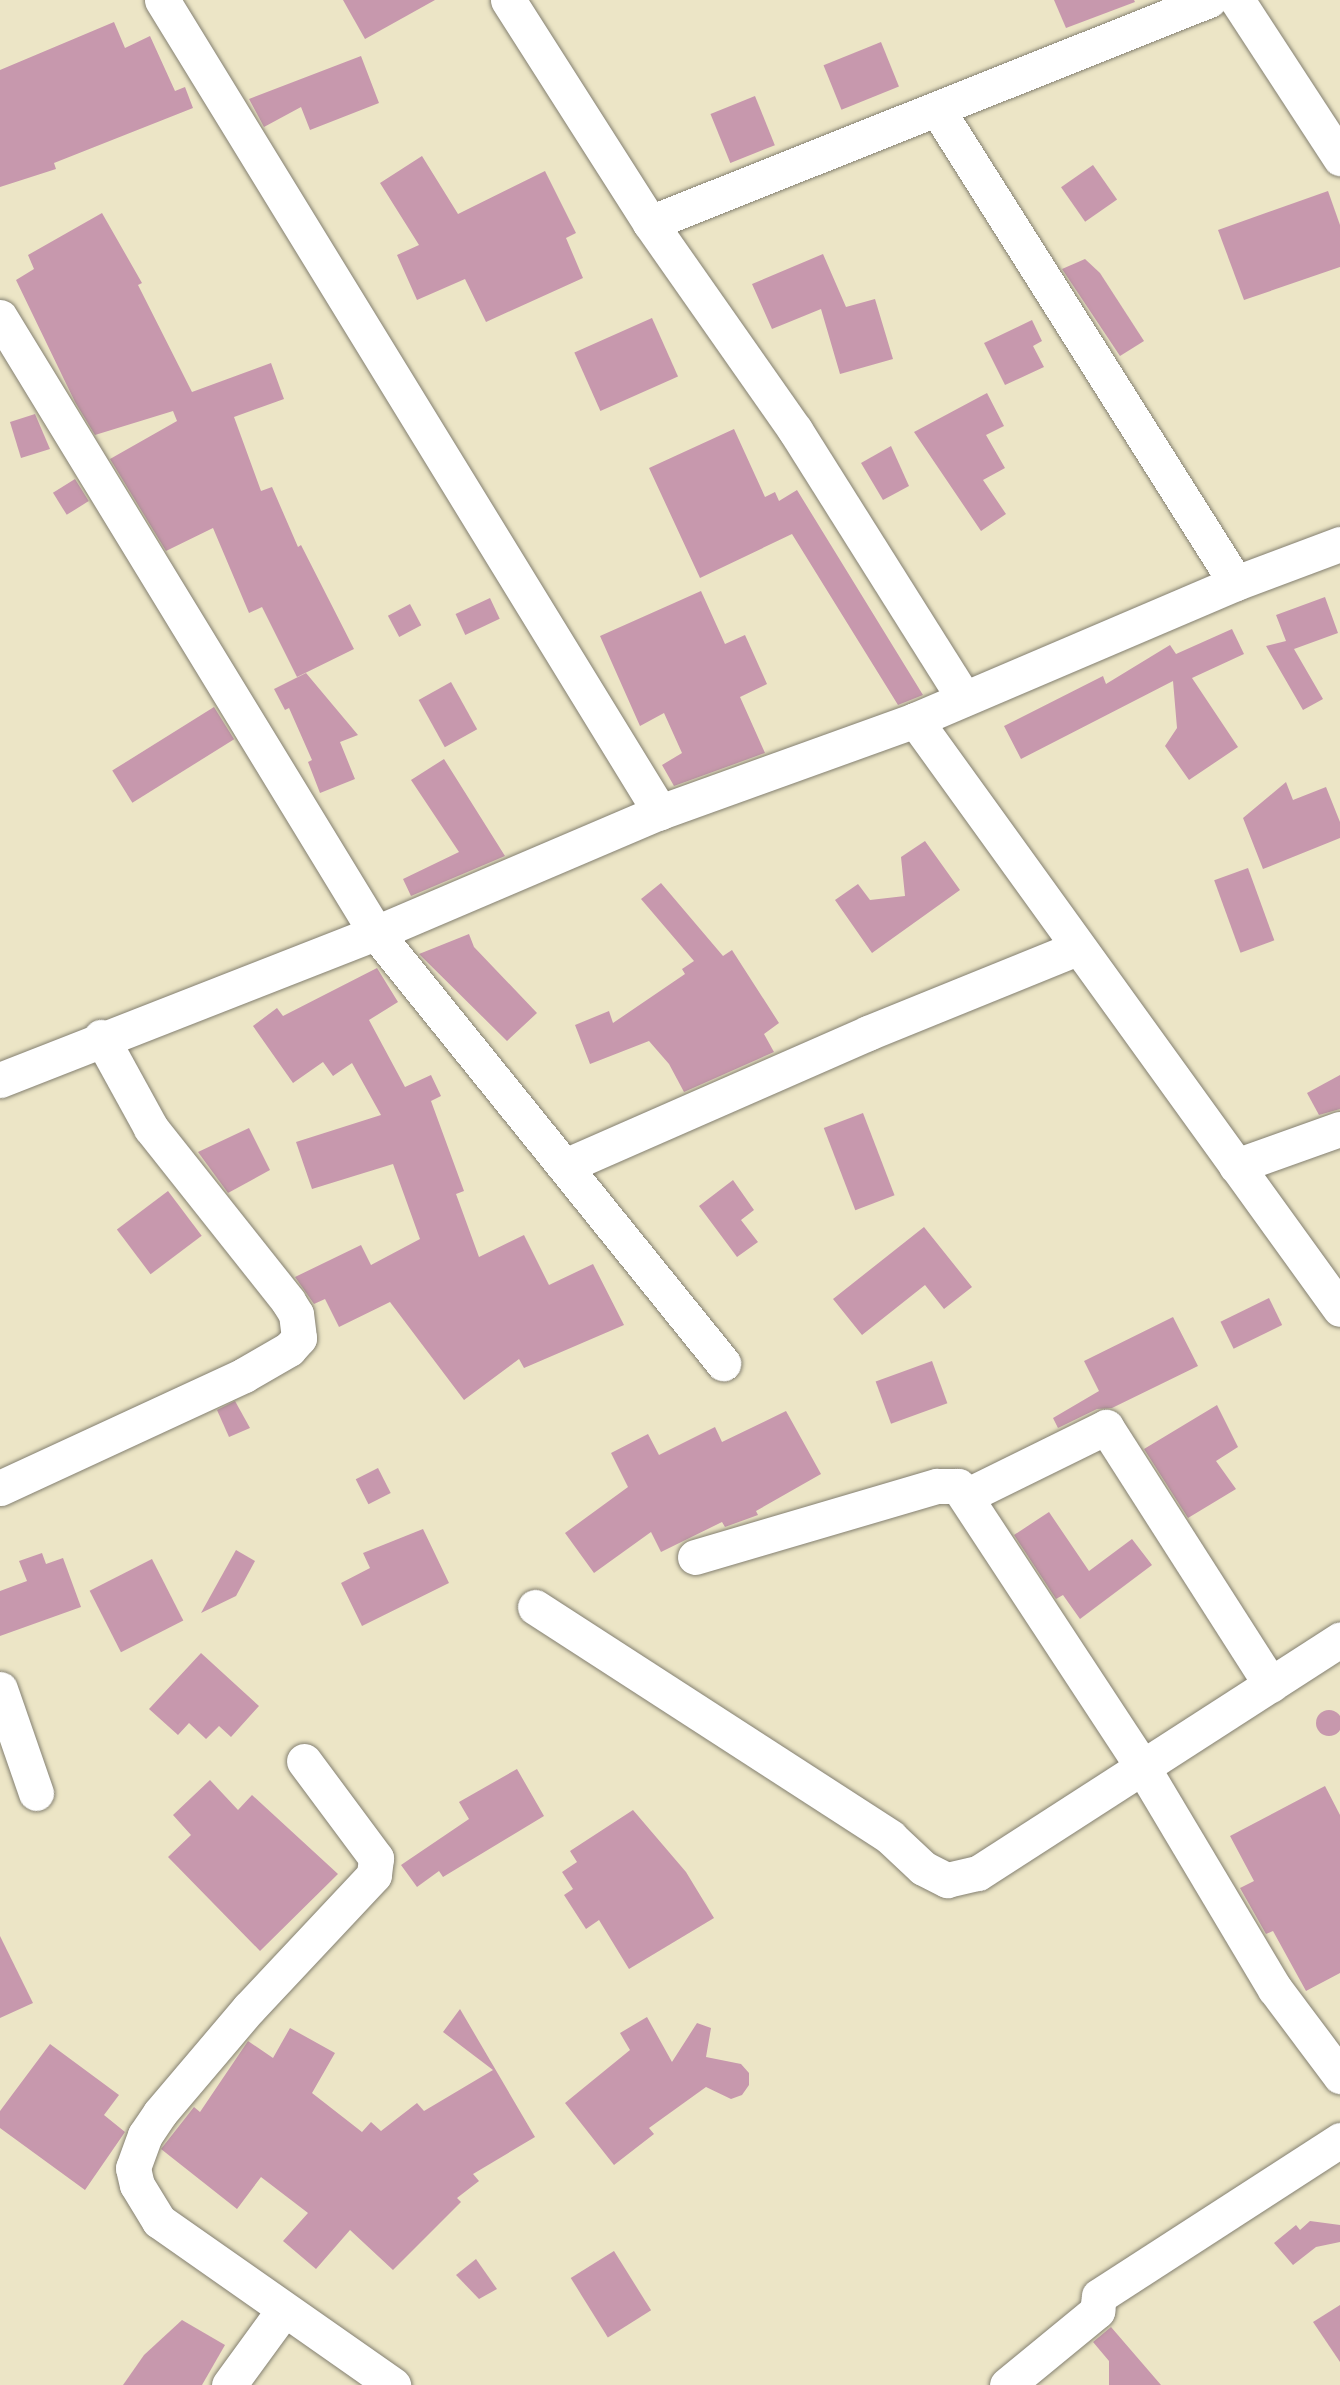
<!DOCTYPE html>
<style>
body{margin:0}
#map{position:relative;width:1340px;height:2385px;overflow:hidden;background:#ece5c6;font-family:Dekko,sans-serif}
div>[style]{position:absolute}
.building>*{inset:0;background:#c798ad;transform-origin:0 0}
.round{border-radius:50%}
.roads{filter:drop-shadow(0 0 2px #848071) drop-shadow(0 0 2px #848071)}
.minor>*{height:35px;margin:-17.5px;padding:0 17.5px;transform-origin:17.5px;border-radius:17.5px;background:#fff}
span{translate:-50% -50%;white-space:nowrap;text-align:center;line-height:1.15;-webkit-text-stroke:5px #f7f3e8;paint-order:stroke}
</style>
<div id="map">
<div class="building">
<i style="clip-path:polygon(343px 0,435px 0,365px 39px)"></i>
<i style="clip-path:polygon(1054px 0,1134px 0,1135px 2px,1066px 28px)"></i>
<i style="clip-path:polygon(114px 22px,125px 48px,150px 36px,175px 91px,185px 87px,193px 108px,54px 163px,56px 169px,0 187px,0 70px)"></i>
<i style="left:881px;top:42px;width:48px;height:62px;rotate:68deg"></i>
<i style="clip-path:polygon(361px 56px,379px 103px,310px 130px,301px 107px,264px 127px,249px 99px)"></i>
<i style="left:755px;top:96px;width:53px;height:48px;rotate:68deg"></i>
<i style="clip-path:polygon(422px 156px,458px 214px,545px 171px,576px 233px,566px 238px,583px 278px,486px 322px,465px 279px,417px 300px,397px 255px,419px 245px,380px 183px)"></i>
<i style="left:1093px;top:165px;width:42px;height:39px;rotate:55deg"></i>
<i style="clip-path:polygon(1328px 191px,1340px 225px,1340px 267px,1244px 300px,1218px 230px)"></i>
<i style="clip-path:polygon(102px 213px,142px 283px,138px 285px,192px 392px,271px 363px,284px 399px,234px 417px,261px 491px,272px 487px,298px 547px,301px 545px,354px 649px,297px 677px,262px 607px,249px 613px,213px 528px,166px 551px,110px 459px,177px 421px,173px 411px,95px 435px,75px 402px,16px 280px,34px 269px,28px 255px)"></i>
<i style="clip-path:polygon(823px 254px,846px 307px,875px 299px,893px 359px,840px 374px,821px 309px,772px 329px,752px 284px)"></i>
<i style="clip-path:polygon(1085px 259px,1100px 273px,1144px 341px,1120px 356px,1062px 269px)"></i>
<i style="left:652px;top:318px;width:64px;height:85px;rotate:66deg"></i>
<i style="clip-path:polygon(1032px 320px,1042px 341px,1033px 346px,1044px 367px,1005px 385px,984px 343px)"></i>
<i style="clip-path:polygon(987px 393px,1004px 426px,986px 435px,1005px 468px,983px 480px,1006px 514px,981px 531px,914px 432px)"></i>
<i style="clip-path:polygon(35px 414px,50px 449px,21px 458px,10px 422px)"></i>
<i style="clip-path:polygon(734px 429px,765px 497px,775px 492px,779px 501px,797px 490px,923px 695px,898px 705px,792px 534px,700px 578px,649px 468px)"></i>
<i style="clip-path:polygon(891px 446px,909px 486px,883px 500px,861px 463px)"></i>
<i style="left:75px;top:479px;width:26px;height:26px;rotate:58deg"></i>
<i style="clip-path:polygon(701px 591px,725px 644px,745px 635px,767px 684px,740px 697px,765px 753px,674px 786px,662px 765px,682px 753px,664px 713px,640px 726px,600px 636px)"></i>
<i style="clip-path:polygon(1325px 597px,1338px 633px,1294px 649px,1323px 699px,1303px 710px,1266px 646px,1286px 641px,1276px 615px)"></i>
<i style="left:490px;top:598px;width:23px;height:38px;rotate:65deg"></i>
<i style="left:410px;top:604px;width:24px;height:25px;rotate:62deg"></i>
<i style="clip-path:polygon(1232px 629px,1244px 654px,1192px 678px,1238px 747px,1189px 780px,1165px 746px,1177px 728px,1173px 681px,1021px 759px,1004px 726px,1103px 676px,1106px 684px,1170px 645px,1176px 654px)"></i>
<i style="clip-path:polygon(306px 673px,358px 735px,340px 742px,355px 779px,320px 793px,308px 762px,312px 760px,289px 708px,285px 710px,274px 689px)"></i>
<i style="left:451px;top:682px;width:54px;height:37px;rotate:61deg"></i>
<i style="left:214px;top:707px;width:38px;height:120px;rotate:58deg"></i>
<i style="clip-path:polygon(444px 759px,505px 856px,411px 896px,403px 879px,459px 852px,411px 780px)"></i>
<i style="clip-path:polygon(1286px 782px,1293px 800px,1326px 787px,1340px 822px,1340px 838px,1263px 869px,1243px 818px)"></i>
<i style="clip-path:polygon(925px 841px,960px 890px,872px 953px,835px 900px,858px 884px,870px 900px,905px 896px,901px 857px)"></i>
<i style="left:1248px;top:868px;width:77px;height:36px;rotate:70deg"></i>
<i style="clip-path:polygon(661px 883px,723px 956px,732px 950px,779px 1023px,764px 1034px,774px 1052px,684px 1092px,669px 1064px,649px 1041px,590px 1064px,575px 1025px,609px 1011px,613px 1023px,685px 974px,682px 969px,694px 961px,641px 899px)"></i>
<i style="clip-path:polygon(469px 934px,474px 947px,537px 1013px,507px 1041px,419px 954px)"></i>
<i style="clip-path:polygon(377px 968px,398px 1002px,369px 1020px,405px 1087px,431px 1075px,441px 1096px,431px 1101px,464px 1191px,456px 1194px,479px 1257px,524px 1235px,549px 1285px,593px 1264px,624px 1325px,524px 1368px,519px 1359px,464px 1400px,390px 1302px,339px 1327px,325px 1299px,314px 1304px,295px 1277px,361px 1245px,371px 1265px,420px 1239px,393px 1164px,312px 1189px,296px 1142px,381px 1115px,352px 1063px,333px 1076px,323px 1062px,293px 1083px,253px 1026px,277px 1008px,283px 1016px)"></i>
<i style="clip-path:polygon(1340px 1075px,1340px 1109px,1319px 1115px,1307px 1093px)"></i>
<i style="left:863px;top:1113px;width:88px;height:42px;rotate:69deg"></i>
<i style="clip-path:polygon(249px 1128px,270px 1170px,228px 1193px,198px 1152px)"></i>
<i style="clip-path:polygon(733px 1180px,754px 1210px,741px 1220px,758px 1242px,737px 1257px,699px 1206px)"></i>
<i style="left:168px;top:1191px;width:56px;height:64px;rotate:53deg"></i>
<i style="clip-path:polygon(924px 1227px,972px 1287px,944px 1309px,925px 1285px,862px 1335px,833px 1299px)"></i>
<i style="left:1269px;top:1298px;width:30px;height:54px;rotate:64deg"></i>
<i style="clip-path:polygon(1173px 1317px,1198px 1366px,1112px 1408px,1097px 1409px,1058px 1428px,1053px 1418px,1099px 1391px,1084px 1361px)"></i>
<i style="left:932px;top:1361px;width:45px;height:60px;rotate:70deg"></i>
<i style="clip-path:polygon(235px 1401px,250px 1428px,229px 1437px,217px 1410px)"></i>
<i style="clip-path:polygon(1217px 1405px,1238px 1447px,1216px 1461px,1236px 1489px,1188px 1518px,1144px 1449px)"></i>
<i style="clip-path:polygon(786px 1411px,821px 1474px,756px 1511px,758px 1515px,725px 1527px,722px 1522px,661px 1552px,651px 1532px,594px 1573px,565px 1533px,628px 1487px,611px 1453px,648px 1434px,659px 1455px,715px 1427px,722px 1442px)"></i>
<i style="left:378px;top:1468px;width:28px;height:25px;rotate:63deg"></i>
<i style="clip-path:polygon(1049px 1512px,1089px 1571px,1132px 1539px,1152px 1565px,1080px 1619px,1063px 1595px,1056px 1599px,1014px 1535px)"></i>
<i style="clip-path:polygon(423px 1529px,449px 1583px,362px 1626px,341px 1583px,370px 1568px,363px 1553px)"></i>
<i style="clip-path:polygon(236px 1550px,255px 1561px,236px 1596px,201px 1613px)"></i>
<i style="clip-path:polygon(42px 1553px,46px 1564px,63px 1558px,81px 1607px,0 1636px,0 1591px,27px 1581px,19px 1561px)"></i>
<i style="left:152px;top:1559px;width:69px;height:70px;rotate:63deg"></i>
<i style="clip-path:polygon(201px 1653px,259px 1706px,231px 1737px,219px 1726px,206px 1739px,189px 1723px,178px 1735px,149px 1709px)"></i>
<i class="round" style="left:1316px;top:1710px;width:26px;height:26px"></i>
<i style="clip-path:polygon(517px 1769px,544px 1816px,443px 1877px,439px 1871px,417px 1887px,401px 1865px,469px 1819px,459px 1802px)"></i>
<i style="clip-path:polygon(210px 1780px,238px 1810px,252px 1795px,338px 1874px,260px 1951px,168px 1857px,191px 1835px,173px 1815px)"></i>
<i style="clip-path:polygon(1325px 1786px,1340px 1815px,1340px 1973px,1306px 1991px,1273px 1931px,1266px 1934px,1240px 1888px,1254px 1881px,1230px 1836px)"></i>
<i style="clip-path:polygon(633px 1810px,686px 1872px,714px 1918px,629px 1969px,599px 1920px,586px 1929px,564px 1895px,573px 1889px,562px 1872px,577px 1862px,570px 1851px)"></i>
<i style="clip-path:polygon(0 1936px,33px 2003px,0 2018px)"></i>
<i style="clip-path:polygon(460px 2009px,535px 2137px,473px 2174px,479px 2181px,457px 2198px,461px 2202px,393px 2270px,350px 2230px,316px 2269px,283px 2241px,308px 2213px,261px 2177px,237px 2209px,161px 2149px,194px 2107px,200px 2112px,248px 2041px,273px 2058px,290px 2028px,335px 2053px,312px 2093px,362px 2132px,371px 2122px,381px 2131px,417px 2103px,424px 2111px,493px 2070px,443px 2032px)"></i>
<i style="clip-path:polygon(647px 2017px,672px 2062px,697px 2023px,711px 2028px,706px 2057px,741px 2064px,749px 2073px,749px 2085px,742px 2095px,731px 2099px,706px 2087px,649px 2128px,654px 2134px,614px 2165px,565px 2103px,630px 2050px,620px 2033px)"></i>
<i style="clip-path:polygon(50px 2044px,119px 2095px,104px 2115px,125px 2132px,85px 2190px,0 2128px,0 2111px)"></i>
<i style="clip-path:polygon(1310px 2221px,1340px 2225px,1340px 2242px,1316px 2247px,1293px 2265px,1274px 2243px,1296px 2225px,1300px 2230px)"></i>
<i style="left:614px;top:2251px;width:70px;height:51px;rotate:58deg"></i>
<i style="clip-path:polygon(476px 2259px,497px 2289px,479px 2299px,456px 2275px)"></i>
<i style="clip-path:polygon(1340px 2305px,1340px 2362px,1313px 2322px)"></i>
<i style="clip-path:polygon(182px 2320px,225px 2345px,202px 2385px,123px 2385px,144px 2355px)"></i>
<i style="clip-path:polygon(1111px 2327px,1161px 2385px,1109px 2385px,1109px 2361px,1093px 2342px)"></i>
</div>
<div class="roads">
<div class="minor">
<i style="left:162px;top:0;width:953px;rotate:58.48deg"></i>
<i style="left:508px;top:0;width:264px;rotate:57.5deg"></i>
<i style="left:650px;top:223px;width:253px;rotate:55deg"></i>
<i style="left:795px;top:430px;width:317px;rotate:57.8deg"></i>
<i style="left:1237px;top:0;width:189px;rotate:56.9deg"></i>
<i style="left:937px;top:109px;width:560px;rotate:57.76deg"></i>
<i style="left:650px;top:223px;width:602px;rotate:-21.75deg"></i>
<i style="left:0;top:317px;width:722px;rotate:58.6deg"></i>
<i style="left:376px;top:933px;width:553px;rotate:51.1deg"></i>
<i style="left:915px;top:720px;width:726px;rotate:54.19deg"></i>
<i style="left:0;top:1080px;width:404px;rotate:-21.4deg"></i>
<i style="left:376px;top:933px;width:309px;rotate:-23.1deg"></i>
<i style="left:660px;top:812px;width:271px;rotate:-19.8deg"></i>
<i style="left:915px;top:720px;width:349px;rotate:-23.1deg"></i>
<i style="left:1236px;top:583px;width:111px;rotate:-20.6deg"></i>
<i style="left:565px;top:1166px;width:331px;rotate:-23.7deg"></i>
<i style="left:868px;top:1033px;width:226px;rotate:-22.1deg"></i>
<i style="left:1236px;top:1166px;width:110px;rotate:-19.6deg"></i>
<i style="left:0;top:1488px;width:269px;rotate:-24.8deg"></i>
<i style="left:244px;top:1375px;width:52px;rotate:-30deg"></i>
<i style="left:289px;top:1349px;width:15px;rotate:-48deg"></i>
<i style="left:299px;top:1338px;width:24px;rotate:-97deg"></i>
<i style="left:296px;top:1314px;width:15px;rotate:-122deg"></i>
<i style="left:288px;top:1301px;width:221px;rotate:-128.4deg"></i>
<i style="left:151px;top:1128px;width:104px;rotate:-118.8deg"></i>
<i style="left:968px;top:1495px;width:154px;rotate:-26.2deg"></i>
<i style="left:1106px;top:1427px;width:306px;rotate:57.4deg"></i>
<i style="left:695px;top:1557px;width:252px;rotate:-16.4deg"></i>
<i style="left:937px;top:1486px;width:21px"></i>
<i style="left:958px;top:1486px;width:337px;rotate:56.7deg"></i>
<i style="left:1143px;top:1768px;width:257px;rotate:59.2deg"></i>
<i style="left:1275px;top:1989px;width:109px;rotate:53.2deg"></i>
<i style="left:535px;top:1607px;width:423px;rotate:32.9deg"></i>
<i style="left:890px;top:1837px;width:45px;rotate:43.2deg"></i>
<i style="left:923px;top:1868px;width:27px;rotate:27deg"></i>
<i style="left:947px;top:1880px;width:32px;rotate:-13deg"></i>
<i style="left:978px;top:1873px;width:431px;rotate:-32.8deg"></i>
<i style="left:0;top:1689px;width:110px;rotate:70.9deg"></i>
<i style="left:304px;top:1761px;width:121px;rotate:53.4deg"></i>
<i style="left:376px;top:1858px;width:17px;rotate:97deg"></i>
<i style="left:374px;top:1875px;width:183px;rotate:133.2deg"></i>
<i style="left:249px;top:2008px;width:138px;rotate:130.3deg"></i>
<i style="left:160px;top:2113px;width:27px;rotate:124deg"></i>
<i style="left:145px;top:2135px;width:35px;rotate:110deg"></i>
<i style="left:133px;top:2168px;width:17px;rotate:77deg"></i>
<i style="left:137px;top:2185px;width:42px;rotate:58.6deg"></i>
<i style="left:159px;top:2221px;width:286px;rotate:35deg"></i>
<i style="left:229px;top:2385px;width:92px;rotate:-53.9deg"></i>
<i style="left:1007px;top:2385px;width:117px;rotate:-39.4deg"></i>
<i style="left:1097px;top:2311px;width:15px;rotate:-82deg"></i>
<i style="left:1099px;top:2296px;width:287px;rotate:-32.9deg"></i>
</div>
</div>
</div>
